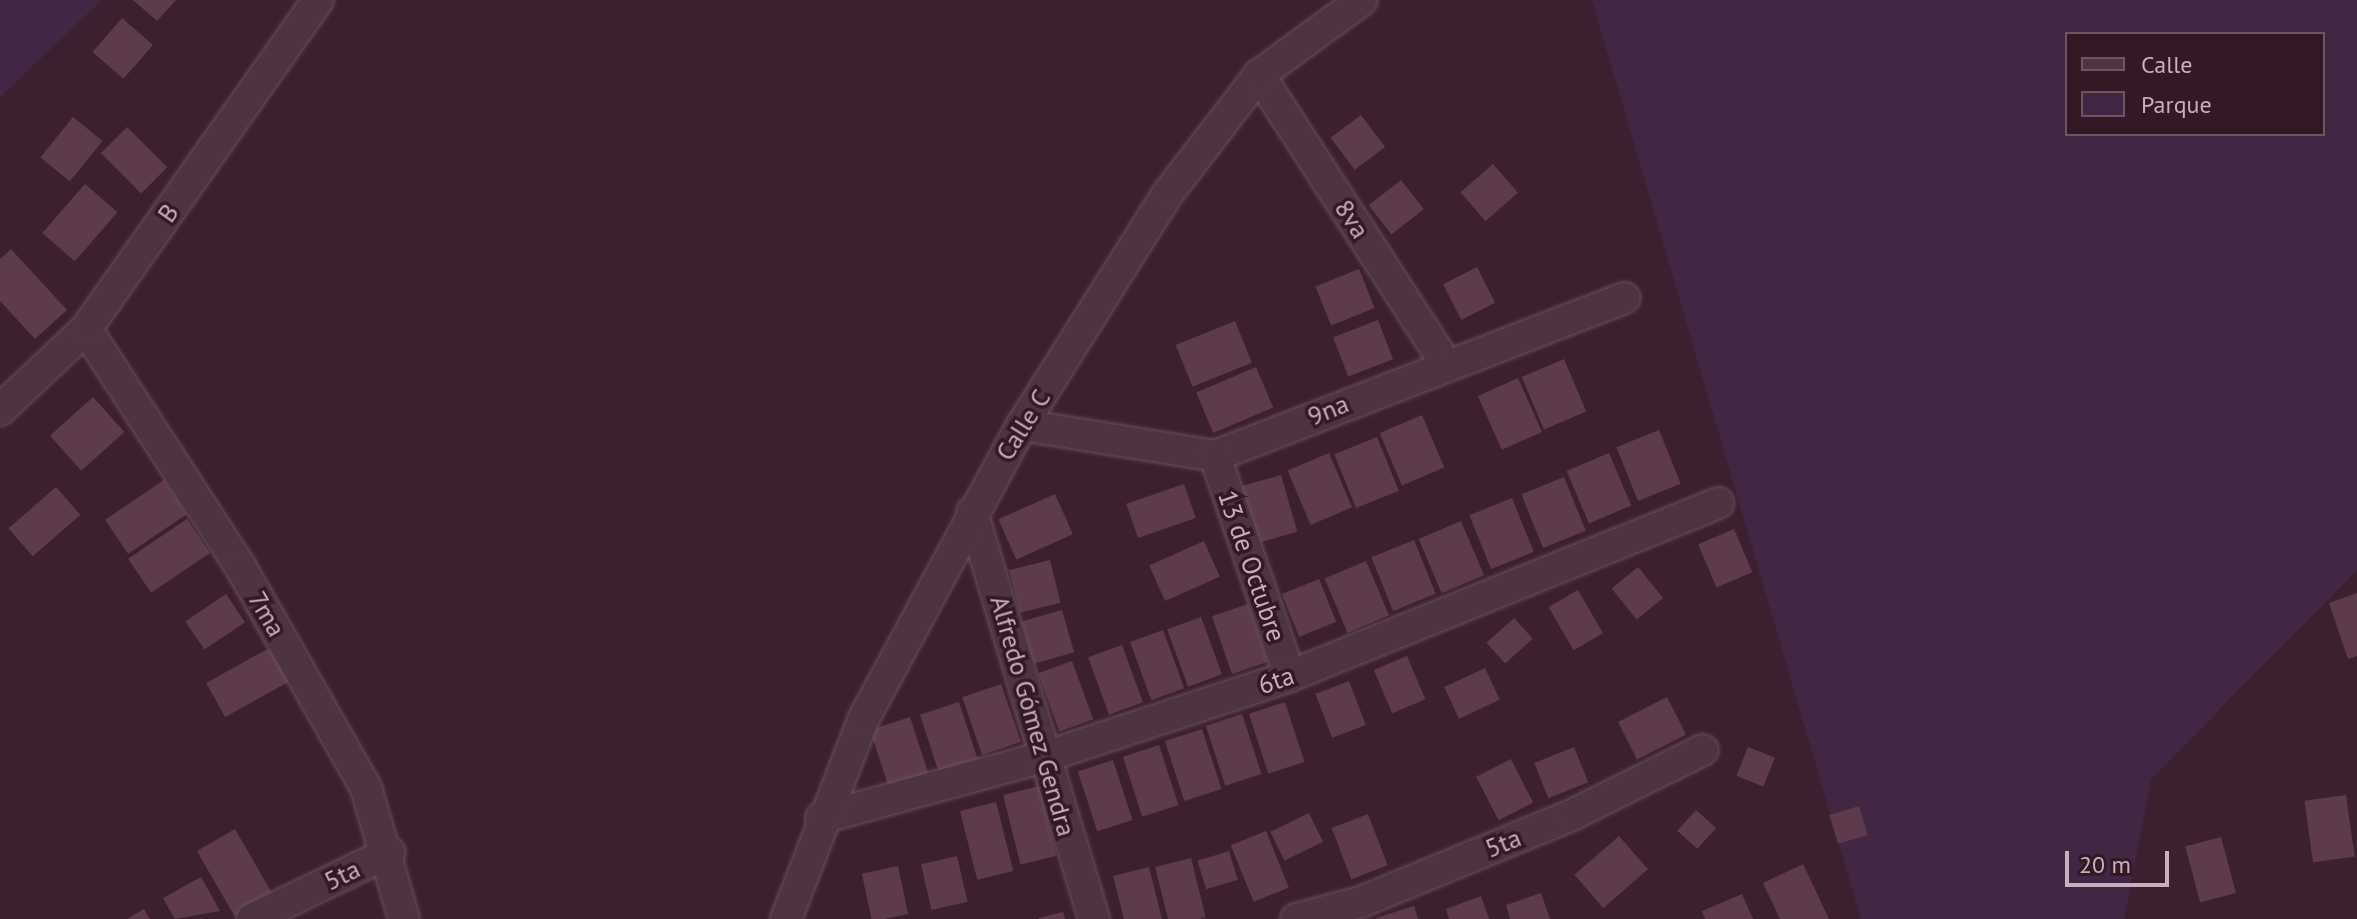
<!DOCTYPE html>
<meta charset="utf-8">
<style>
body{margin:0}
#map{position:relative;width:2357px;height:919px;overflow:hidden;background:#3d202f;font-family:"PT Sans",sans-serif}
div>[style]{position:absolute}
.green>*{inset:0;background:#422745}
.building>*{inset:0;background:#5e3b4c;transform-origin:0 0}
.roads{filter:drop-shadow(0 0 2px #684f5b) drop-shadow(0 0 2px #684f5b)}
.street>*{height:30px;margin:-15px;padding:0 15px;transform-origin:15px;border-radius:15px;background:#4d3440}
span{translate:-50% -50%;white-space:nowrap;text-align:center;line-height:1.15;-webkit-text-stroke:7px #321925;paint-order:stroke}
.street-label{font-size:26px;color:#c9afbb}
.legend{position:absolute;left:2065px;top:32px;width:260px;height:104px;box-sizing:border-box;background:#321925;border:2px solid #6e5561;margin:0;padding:10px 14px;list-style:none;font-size:24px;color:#c9afbb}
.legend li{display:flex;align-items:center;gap:16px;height:40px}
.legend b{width:40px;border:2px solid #6e5561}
.scale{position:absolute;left:2065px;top:851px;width:104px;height:36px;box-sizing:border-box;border:4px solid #c9afbb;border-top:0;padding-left:10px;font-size:24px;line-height:28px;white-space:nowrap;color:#c9afbb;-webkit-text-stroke:6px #321925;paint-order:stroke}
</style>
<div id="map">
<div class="green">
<i style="clip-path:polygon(0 0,102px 0,0 97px)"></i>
<i style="clip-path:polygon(evenodd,1592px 0,2357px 0,2357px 570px,2151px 779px,2124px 919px,1861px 919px,1592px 0,2067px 34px,2323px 34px,2323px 134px,2067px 134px,2067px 34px)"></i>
</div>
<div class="building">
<i style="clip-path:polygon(133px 0,176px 0,157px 21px)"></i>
<i style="left:122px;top:18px;width:41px;height:45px;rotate:41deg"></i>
<i style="left:1361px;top:115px;width:40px;height:38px;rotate:53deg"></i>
<i style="left:73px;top:117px;width:38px;height:52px;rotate:39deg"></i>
<i style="left:127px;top:127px;width:57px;height:37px;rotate:45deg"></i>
<i style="left:1493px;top:164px;width:38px;height:43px;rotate:49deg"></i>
<i style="left:1401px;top:180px;width:37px;height:41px;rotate:52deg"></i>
<i style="left:85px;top:184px;width:43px;height:65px;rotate:41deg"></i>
<i style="clip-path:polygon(11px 249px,67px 310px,35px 339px,0 301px,0 259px)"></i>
<i style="left:1477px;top:267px;width:40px;height:38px;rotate:63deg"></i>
<i style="left:1359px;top:269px;width:42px;height:47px;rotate:68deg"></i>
<i style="left:1378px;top:320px;width:42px;height:48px;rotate:69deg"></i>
<i style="left:1235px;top:321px;width:45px;height:64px;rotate:68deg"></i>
<i style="left:1564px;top:359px;width:57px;height:46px;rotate:67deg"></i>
<i style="left:1256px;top:367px;width:44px;height:65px;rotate:67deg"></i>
<i style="left:1518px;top:378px;width:59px;height:44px;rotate:66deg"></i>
<i style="left:93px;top:397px;width:47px;height:58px;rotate:48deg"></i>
<i style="left:1422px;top:415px;width:57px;height:46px;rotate:67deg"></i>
<i style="left:1659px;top:430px;width:58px;height:46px;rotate:68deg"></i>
<i style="left:1377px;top:437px;width:58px;height:46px;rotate:68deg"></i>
<i style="left:1329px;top:453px;width:59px;height:45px;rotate:67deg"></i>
<i style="left:1609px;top:453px;width:57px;height:46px;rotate:67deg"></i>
<i style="left:1281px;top:475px;width:59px;height:42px;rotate:74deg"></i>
<i style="left:1564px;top:477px;width:58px;height:46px;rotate:68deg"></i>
<i style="left:164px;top:480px;width:41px;height:71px;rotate:56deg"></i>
<i style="left:1184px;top:484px;width:36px;height:61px;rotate:71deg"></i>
<i style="left:56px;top:487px;width:37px;height:63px;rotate:49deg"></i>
<i style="left:1055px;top:494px;width:44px;height:62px;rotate:66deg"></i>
<i style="left:1512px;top:498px;width:58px;height:46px;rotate:68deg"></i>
<i style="left:187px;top:519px;width:41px;height:71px;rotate:56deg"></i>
<i style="left:1461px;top:521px;width:59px;height:46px;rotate:67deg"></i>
<i style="left:1734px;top:529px;width:47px;height:39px;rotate:67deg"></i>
<i style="left:1414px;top:540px;width:58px;height:46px;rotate:68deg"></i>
<i style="left:1204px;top:541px;width:39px;height:60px;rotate:66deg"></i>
<i style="left:1050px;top:560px;width:44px;height:42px;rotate:76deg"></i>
<i style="left:1366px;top:561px;width:59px;height:45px;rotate:67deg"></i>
<i style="left:1638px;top:567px;width:40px;height:34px;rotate:51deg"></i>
<i style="left:1319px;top:579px;width:46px;height:40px;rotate:68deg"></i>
<i style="left:1578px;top:590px;width:50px;height:34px;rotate:60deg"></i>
<i style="clip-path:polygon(2357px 593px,2357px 656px,2348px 659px,2329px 603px)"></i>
<i style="left:226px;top:594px;width:34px;height:49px;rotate:56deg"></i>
<i style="left:1248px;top:604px;width:61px;height:38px;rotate:71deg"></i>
<i style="left:1062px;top:610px;width:44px;height:42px;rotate:74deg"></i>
<i style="left:1201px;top:617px;width:61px;height:36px;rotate:70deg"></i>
<i style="left:1514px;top:618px;width:28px;height:37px;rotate:48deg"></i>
<i style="left:1163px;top:630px;width:62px;height:35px;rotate:70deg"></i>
<i style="left:1122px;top:645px;width:61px;height:36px;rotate:70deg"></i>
<i style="left:271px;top:647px;width:39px;height:74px;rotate:61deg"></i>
<i style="left:1407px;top:656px;width:47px;height:36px;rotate:67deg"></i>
<i style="left:1072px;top:661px;width:62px;height:36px;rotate:70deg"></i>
<i style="left:1485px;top:668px;width:35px;height:45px;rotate:65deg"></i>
<i style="left:1349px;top:681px;width:47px;height:36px;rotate:69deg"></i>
<i style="left:1001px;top:684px;width:61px;height:41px;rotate:71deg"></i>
<i style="left:1667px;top:697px;width:42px;height:55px;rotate:63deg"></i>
<i style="left:959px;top:702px;width:61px;height:41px;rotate:72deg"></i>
<i style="left:1285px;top:702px;width:63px;height:38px;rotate:72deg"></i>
<i style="left:1242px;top:714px;width:63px;height:38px;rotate:72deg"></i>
<i style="left:910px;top:717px;width:61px;height:42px;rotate:72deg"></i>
<i style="left:1202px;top:729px;width:63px;height:39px;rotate:72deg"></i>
<i style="left:1159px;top:745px;width:63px;height:38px;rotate:72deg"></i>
<i style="left:1574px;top:747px;width:38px;height:43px;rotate:68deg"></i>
<i style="left:1748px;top:747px;width:29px;height:31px;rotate:22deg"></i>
<i style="left:1511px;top:759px;width:49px;height:39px;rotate:63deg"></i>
<i style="left:1113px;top:760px;width:63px;height:37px;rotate:72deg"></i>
<i style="left:1039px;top:786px;width:72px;height:37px;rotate:76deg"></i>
<i style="left:2346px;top:795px;width:62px;height:42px;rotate:82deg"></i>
<i style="left:996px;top:802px;width:71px;height:37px;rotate:76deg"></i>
<i style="left:1859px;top:806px;width:30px;height:31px;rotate:73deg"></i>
<i style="left:1696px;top:810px;width:27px;height:28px;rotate:42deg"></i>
<i style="left:1309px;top:813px;width:32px;height:43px;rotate:64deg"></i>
<i style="left:1368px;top:814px;width:55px;height:39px;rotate:69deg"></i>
<i style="left:235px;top:829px;width:75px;height:44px;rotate:60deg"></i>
<i style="left:1266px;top:831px;width:61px;height:38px;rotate:68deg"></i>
<i style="left:1619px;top:836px;width:44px;height:59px;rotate:49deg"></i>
<i style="left:2221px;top:837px;width:58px;height:37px;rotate:75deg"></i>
<i style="left:1229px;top:851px;width:30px;height:33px;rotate:73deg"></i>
<i style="left:957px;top:856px;width:47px;height:37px;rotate:77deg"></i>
<i style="left:1191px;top:858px;width:61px;height:37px;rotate:76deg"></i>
<i style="clip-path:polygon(1803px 864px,1829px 919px,1780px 919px,1763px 883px)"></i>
<i style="left:898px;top:866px;width:49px;height:37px;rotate:78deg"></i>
<i style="clip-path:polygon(1149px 867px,1162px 919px,1124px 919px,1113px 876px)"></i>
<i style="clip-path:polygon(201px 877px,220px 911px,175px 919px,163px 898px)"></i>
<i style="clip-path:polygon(1541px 893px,1550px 919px,1510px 919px,1506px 905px)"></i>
<i style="clip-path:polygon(1742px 894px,1753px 919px,1705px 919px,1702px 911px)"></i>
<i style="clip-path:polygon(1481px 896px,1489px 919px,1449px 919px,1446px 909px)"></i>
<i style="clip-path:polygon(1414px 906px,1418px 919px,1376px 919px,1376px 918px)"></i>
<i style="clip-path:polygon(144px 909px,150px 919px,127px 919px)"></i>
<i style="clip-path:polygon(1063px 912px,1065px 919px,1039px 919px,1039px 918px)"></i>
</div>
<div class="roads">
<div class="street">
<i style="left:1259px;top:75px;width:343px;rotate:57.1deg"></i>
<i style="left:86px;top:329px;width:285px;rotate:57deg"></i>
<i style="left:241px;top:568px;width:253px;rotate:60.4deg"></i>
<i style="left:366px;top:788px;width:136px;rotate:73.8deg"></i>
<i style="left:0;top:410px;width:118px;rotate:-43.3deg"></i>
<i style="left:86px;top:329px;width:403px;rotate:-54.8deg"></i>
<i style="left:1022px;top:425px;width:195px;rotate:9.1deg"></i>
<i style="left:1215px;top:456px;width:439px;rotate:-21.1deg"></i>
<i style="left:1215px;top:456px;width:232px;rotate:71.2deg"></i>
<i style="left:972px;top:512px;width:425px;rotate:73.3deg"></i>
<i style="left:821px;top:818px;width:231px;rotate:-15.3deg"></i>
<i style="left:1044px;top:757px;width:259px;rotate:-18.2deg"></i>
<i style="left:1290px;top:676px;width:462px;rotate:-22deg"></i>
<i style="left:252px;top:919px;width:153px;rotate:-25.9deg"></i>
<i style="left:786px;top:919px;width:216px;rotate:-68.8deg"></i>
<i style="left:864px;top:718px;width:333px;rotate:-61.7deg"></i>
<i style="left:1022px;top:425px;width:275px;rotate:-57.8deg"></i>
<i style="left:1169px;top:192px;width:148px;rotate:-52.4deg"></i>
<i style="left:1259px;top:75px;width:127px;rotate:-36.1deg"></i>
<i style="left:1296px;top:919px;width:67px;rotate:-14.7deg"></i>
<i style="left:1361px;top:902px;width:228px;rotate:-22.4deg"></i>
<i style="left:1572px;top:815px;width:146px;rotate:-26.4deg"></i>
</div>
</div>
<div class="street-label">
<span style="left:168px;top:213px;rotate:-55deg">B</span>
<span style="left:1352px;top:219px;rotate:57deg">8va</span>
<span style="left:1328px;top:410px;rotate:-22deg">9na</span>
<span style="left:1023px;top:425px;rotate:-58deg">Calle C</span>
<span style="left:1252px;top:566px;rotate:71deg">13 de Octubre</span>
<span style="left:267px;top:614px;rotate:60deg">7ma</span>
<span style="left:1276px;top:680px;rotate:-19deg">6ta</span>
<span style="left:1033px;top:716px;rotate:74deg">Alfredo Gómez Gendra</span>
<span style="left:1503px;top:843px;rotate:-22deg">5ta</span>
<span style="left:342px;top:875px;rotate:-26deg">5ta</span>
</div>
<ul class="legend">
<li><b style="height:10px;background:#4d3440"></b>Calle</li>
<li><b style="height:22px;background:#422745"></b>Parque</li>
</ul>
<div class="scale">20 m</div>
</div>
